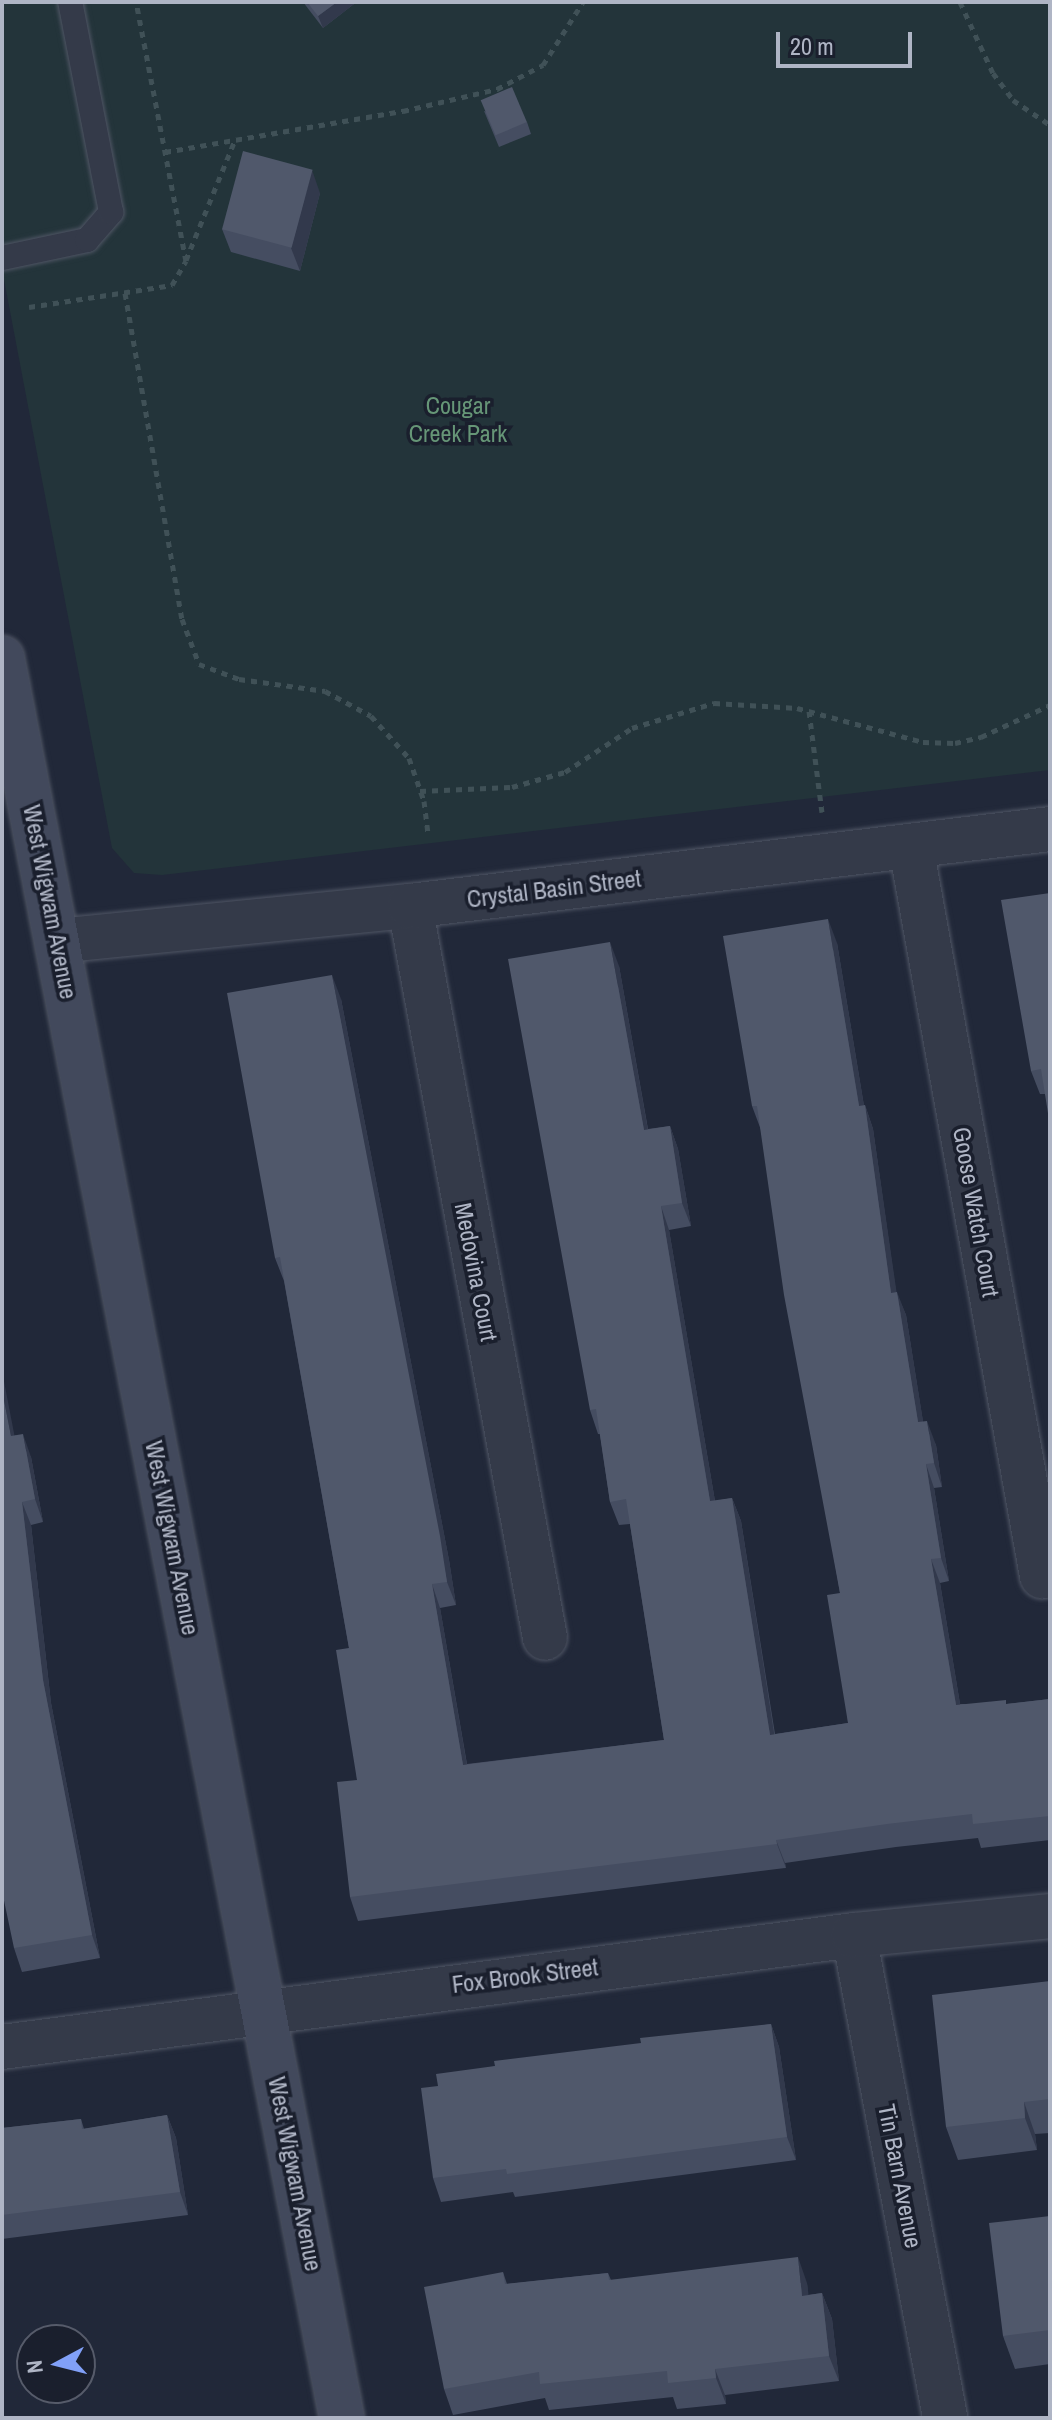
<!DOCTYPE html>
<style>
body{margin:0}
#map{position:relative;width:1052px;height:2420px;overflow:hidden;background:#212839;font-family:"Archivo Narrow",sans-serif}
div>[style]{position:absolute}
.green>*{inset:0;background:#23343a}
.path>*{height:5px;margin-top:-2.5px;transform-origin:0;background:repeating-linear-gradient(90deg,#405157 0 6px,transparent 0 12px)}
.roads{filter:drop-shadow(0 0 2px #4f5564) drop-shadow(0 0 2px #4f5564)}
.lane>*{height:24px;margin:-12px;padding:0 12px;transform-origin:12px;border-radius:12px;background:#343a49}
.street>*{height:44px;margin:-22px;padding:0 22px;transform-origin:22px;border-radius:22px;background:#343a49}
.secondary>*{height:44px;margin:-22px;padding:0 22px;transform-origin:22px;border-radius:22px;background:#42495c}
.wall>*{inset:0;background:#454d61}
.shaded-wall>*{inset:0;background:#32394c}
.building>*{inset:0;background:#50586b;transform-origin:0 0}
span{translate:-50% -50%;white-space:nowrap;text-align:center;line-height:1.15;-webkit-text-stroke:7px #1a1f2d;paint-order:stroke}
.park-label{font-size:24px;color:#669677}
.street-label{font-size:24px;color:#afb5c5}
.frame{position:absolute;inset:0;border:4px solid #afb5c5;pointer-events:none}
.north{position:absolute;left:16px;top:2324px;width:80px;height:80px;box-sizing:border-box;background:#1a1f2d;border:2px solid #565b6a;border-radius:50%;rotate:263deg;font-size:22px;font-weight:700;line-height:32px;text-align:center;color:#afb5c5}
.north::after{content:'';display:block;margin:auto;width:28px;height:36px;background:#81a0f8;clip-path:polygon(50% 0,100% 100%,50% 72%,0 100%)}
.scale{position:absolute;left:776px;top:32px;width:136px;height:36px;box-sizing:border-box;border:4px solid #afb5c5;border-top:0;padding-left:10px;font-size:24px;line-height:28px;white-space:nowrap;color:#afb5c5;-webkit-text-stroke:6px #1a1f2d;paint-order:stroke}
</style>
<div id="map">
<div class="green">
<i style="clip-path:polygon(2px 2px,1050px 2px,1050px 770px,162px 875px,134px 873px,112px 848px,2px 269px)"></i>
</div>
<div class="path">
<i style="left:960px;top:2px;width:78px;rotate:65.1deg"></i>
<i style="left:993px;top:73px;width:34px;rotate:53deg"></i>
<i style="left:1013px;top:100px;width:45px;rotate:34deg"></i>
<i style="left:165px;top:152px;width:242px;rotate:-9.8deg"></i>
<i style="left:403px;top:111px;width:97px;rotate:-13.2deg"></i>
<i style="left:497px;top:89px;width:52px;rotate:-27.6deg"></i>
<i style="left:543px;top:65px;width:75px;rotate:-57.6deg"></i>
<i style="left:186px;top:260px;width:130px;rotate:-67.8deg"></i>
<i style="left:125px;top:293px;width:331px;rotate:80.1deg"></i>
<i style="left:182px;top:619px;width:48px;rotate:69.3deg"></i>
<i style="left:199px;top:664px;width:43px;rotate:20.6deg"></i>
<i style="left:239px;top:679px;width:87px;rotate:7.9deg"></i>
<i style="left:325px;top:691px;width:52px;rotate:28.5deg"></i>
<i style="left:371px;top:716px;width:57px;rotate:47.9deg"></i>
<i style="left:409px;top:758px;width:46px;rotate:70.8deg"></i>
<i style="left:424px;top:801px;width:35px;rotate:83deg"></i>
<i style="left:29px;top:307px;width:145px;rotate:-8.7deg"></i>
<i style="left:172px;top:285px;width:28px;rotate:-60deg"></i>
<i style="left:186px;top:261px;width:264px;rotate:-100.9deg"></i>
<i style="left:809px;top:711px;width:102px;rotate:82.7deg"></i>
<i style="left:420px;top:791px;width:92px;rotate:-2.5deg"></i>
<i style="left:512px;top:787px;width:55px;rotate:-15.8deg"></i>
<i style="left:565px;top:772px;width:80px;rotate:-33.3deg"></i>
<i style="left:632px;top:728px;width:86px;rotate:-17deg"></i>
<i style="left:714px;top:703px;width:83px;rotate:3.4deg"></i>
<i style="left:797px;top:708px;width:131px;rotate:15.1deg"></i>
<i style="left:923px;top:742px;width:32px;rotate:2deg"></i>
<i style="left:955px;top:743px;width:27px;rotate:-13deg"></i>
<i style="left:981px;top:737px;width:76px;rotate:-24.9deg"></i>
</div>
<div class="roads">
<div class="lane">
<i style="left:2px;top:258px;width:87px;rotate:-12deg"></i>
<i style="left:87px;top:240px;width:37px;rotate:-49deg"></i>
<i style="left:111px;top:212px;width:214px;rotate:-101deg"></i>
</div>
<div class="street">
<i style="left:911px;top:847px;width:741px;rotate:79.81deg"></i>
<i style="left:410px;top:906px;width:744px;rotate:79.55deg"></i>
<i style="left:57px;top:941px;width:355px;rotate:-5.7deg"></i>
<i style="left:410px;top:906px;width:645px;rotate:-6.86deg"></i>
<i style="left:854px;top:1935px;width:491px;rotate:79.3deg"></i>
<i style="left:2px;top:2047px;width:859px;rotate:-7.49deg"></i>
<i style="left:854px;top:1935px;width:197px;rotate:-5.5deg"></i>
</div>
<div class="secondary">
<i style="left:2px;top:658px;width:1793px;rotate:79.07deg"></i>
</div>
</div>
<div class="wall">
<i style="clip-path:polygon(303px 2px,353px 2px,354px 4px,323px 28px)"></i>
<i style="clip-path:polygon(484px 111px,527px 122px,531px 134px,499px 147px)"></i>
<i style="clip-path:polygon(320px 193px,300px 271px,231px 252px,222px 229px)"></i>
<i style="clip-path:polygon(1050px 893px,1045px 1094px,1040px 1094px,1031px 1071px)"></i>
<i style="clip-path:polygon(837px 943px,864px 1106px,865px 1105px,873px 1129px,896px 1292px,906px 1315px,923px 1422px,936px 1445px,942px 1487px,934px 1488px,949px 1581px,940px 1583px,960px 1704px,1007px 1704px,1050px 1699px,1050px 1840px,981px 1848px,978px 1838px,896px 1847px,785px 1863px,786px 1868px,358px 1921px,350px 1897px,357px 1780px,349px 1648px,284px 1281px,275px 1258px,341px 999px,449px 1560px,456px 1605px,440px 1608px,467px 1764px,664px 1740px,630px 1524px,619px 1525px,610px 1502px,600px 1434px,598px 1434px,590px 1410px,619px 966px,648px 1129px,670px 1126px,678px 1149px,691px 1226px,669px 1230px,715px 1501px,732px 1498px,741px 1521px,775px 1734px,848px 1723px,840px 1593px,761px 1130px,752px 1106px)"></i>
<i style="clip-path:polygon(15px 1435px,31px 1457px,43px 1522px,31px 1525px,51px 1703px,100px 1958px,22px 1972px,14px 1948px)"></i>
<i style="clip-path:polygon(1050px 1981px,1050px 2133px,1035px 2134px,1037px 2150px,958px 2160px,946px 2127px)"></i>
<i style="clip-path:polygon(771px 2024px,779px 2047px,796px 2160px,515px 2197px,513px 2192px,441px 2202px,433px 2178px,438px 2086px,495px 2066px)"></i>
<i style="clip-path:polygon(167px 2115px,176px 2138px,188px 2215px,2px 2239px,2px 2128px,81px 2119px,84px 2129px)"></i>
<i style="clip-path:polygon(1050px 2216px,1050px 2364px,1015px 2369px,1003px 2336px)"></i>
<i style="clip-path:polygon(503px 2272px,507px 2284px,608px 2273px,611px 2280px,807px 2283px,808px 2295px,822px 2293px,832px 2319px,839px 2381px,725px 2395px,726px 2404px,677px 2409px,673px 2397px,549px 2410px,545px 2398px,453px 2415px,444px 2389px)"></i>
</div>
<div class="shaded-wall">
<i style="clip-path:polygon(337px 2px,353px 2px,354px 4px,323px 28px,318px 16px)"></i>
<i style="clip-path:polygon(312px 170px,320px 193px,300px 271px,291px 248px)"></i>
<i style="clip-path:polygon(828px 919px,837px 943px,868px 1130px,859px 1106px)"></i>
<i style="clip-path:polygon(610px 942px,619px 966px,652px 1153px,644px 1130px)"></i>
<i style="clip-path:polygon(332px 975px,341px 999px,449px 1560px,456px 1605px,447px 1582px)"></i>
<i style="clip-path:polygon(865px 1105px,873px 1129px,900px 1316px,891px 1293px)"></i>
<i style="clip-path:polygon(670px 1126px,678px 1149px,691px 1226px,682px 1203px)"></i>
<i style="clip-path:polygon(661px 1206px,669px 1230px,719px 1525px,710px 1501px)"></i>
<i style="clip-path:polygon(897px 1292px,906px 1315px,927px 1446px,918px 1422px)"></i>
<i style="clip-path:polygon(2px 1371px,19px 1459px,11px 1436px,2px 1390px)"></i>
<i style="clip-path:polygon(927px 1421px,936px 1445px,942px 1487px,934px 1463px)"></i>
<i style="clip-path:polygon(23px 1434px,31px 1457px,43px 1522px,35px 1499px)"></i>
<i style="clip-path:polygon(926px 1464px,934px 1488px,949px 1581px,941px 1558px)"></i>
<i style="clip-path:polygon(732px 1498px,741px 1521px,778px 1758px,770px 1735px)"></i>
<i style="clip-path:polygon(22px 1502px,31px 1525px,51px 1703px,100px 1958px,92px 1935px,43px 1680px)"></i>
<i style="clip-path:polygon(931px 1559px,940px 1583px,964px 1728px,956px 1705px)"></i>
<i style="clip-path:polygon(432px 1584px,440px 1608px,471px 1789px,463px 1765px)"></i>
<i style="clip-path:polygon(776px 1840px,785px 1863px,786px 1868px,777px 1844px)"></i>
<i style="clip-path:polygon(771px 2024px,779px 2047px,796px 2160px,787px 2137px)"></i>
<i style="clip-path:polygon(1024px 2102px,1035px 2134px,1037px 2150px,1025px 2118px)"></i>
<i style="clip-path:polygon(167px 2115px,176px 2138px,188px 2215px,180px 2192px)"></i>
<i style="clip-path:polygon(798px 2257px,807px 2283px,812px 2321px,802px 2296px)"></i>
<i style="clip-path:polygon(822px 2293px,832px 2319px,839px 2381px,829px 2356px)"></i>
<i style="clip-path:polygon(715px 2369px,725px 2395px,726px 2404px,716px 2378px)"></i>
</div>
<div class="building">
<i style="clip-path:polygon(307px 2px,337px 2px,318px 16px)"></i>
<i style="left:512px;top:87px;width:38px;height:34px;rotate:67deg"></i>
<i style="left:243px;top:151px;width:72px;height:81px;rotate:15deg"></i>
<i style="clip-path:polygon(1050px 893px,1050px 1126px,1041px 1069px,1031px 1071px,1001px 900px)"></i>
<i style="clip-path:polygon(828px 919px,859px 1106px,865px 1105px,891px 1293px,897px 1292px,918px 1422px,927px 1421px,934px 1463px,926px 1464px,941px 1558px,931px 1559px,956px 1705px,1006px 1700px,1006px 1704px,1050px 1699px,1050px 1816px,973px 1824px,972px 1814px,887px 1824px,776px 1840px,777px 1844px,350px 1897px,337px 1782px,357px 1780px,336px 1650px,349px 1648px,280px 1257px,275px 1258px,227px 993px,332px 975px,440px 1536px,447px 1582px,432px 1584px,463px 1765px,664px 1740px,626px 1499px,610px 1502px,596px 1409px,590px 1410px,508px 959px,610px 942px,644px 1130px,670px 1126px,682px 1203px,661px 1206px,710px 1501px,732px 1498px,770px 1735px,848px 1723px,827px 1595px,840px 1593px,784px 1295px,757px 1106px,752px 1106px,723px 936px)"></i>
<i style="clip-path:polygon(2px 1390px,11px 1436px,23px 1434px,35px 1499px,22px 1502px,43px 1680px,92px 1935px,14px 1948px,2px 1891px)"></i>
<i style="clip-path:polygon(1050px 1981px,1050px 2099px,1024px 2102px,1025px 2118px,946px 2127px,932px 1995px)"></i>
<i style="clip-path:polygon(771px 2024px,787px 2137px,507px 2174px,506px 2169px,433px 2178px,421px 2088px,438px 2086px,436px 2074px,495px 2066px,494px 2061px,641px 2043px,640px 2038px)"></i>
<i style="clip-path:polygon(167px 2115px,180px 2192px,2px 2215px,2px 2128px,81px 2119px,82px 2129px)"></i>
<i style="clip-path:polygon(1050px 2216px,1050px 2330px,1003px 2336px,989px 2223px)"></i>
<i style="clip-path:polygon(798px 2257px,802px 2296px,822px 2293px,829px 2356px,715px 2369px,716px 2378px,668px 2383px,667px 2371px,540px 2384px,539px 2372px,444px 2389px,424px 2287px,503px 2272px,505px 2284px,608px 2273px,609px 2280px)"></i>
</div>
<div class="park-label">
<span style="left:458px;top:420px">Cougar<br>Creek Park</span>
</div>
<div class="street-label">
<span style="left:554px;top:889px;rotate:-7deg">Crystal Basin Street</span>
<span style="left:50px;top:902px;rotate:79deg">West Wigwam Avenue</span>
<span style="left:976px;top:1212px;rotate:80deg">Goose Watch Court</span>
<span style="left:476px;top:1272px;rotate:79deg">Medovina Court</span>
<span style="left:172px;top:1538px;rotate:79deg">West Wigwam Avenue</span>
<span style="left:525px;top:1976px;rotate:-7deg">Fox Brook Street</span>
<span style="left:295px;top:2174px;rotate:79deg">West Wigwam Avenue</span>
<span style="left:900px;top:2176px;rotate:79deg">Tin Barn Avenue</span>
</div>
<div class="frame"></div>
<div class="north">N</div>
<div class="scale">20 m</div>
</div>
